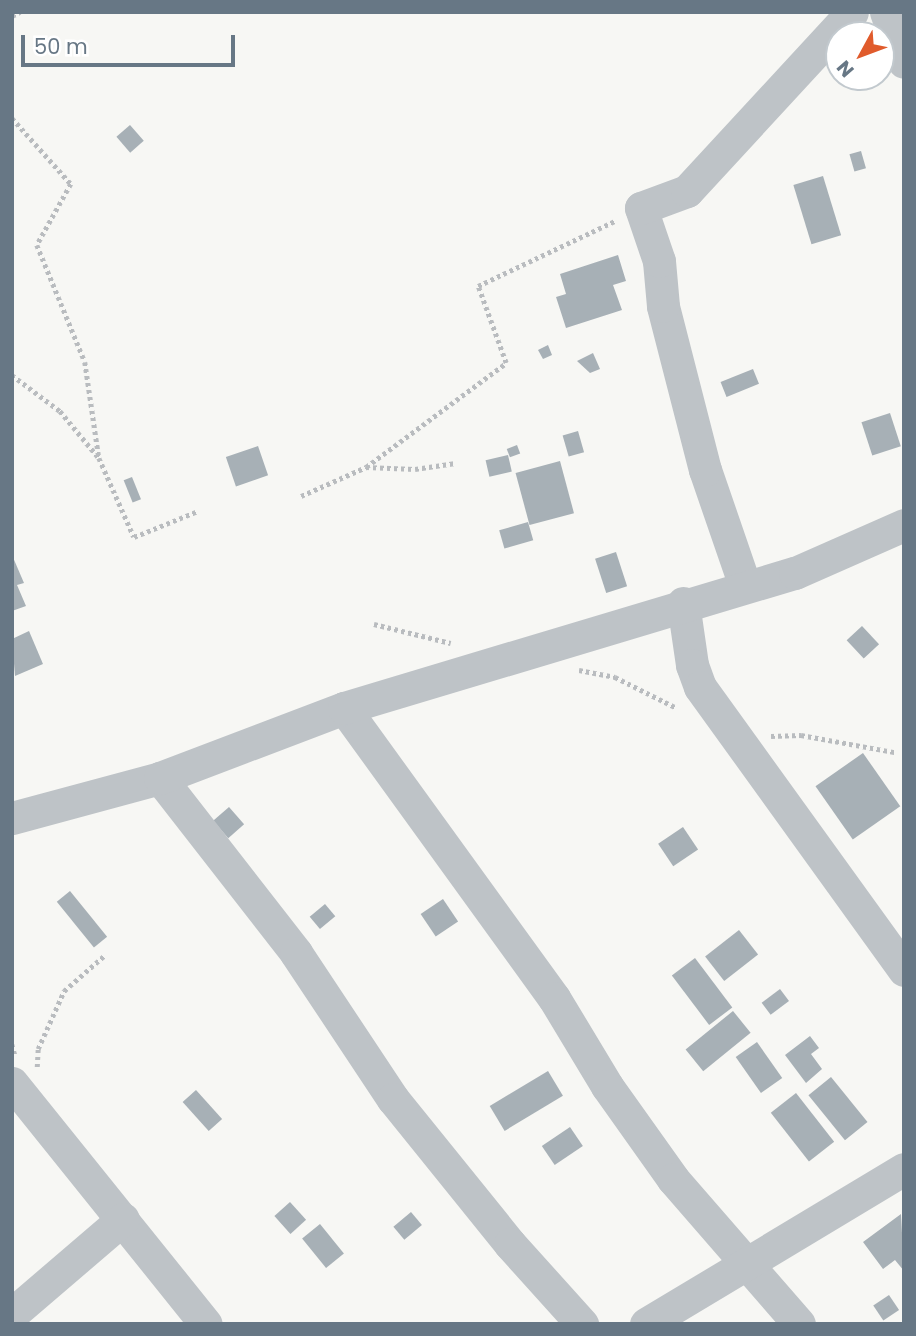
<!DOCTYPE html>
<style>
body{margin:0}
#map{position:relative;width:916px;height:1336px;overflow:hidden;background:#f7f7f4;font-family:Poppins,sans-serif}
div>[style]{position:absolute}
.building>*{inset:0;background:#a7b0b6;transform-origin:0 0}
.path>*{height:4.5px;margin-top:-2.25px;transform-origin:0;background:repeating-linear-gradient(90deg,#b9bcbf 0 3.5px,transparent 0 7px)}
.street>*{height:33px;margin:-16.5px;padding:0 16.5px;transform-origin:16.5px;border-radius:16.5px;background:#bec3c7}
span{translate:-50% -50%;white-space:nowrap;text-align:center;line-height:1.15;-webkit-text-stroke:7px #fff;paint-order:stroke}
.frame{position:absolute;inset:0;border:14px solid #677785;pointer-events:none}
.north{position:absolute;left:825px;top:21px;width:70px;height:70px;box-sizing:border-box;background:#fff;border:2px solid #c2c9ce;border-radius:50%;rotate:229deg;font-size:19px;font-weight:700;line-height:28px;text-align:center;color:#677785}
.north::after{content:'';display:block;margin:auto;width:24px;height:32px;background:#e05b2c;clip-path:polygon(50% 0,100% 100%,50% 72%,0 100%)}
.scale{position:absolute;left:21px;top:35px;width:214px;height:32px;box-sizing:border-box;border:4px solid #677785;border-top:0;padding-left:9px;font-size:21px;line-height:24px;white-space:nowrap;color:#677785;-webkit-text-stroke:5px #fff;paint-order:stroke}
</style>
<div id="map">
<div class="building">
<i style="left:130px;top:125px;width:21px;height:18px;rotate:49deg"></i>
<i style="left:861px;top:151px;width:18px;height:12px;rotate:74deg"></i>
<i style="left:823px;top:176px;width:62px;height:31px;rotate:73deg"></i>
<i style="clip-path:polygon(618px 255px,626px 281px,613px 285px,622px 310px,566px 328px,556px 297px,566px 294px,560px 274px)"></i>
<i style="clip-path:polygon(548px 345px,552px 355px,543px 359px,538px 350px)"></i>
<i style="clip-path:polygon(593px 353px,600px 369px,590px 373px,577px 361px)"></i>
<i style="left:753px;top:369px;width:16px;height:35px;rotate:68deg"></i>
<i style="left:890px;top:413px;width:35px;height:30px;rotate:72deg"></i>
<i style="left:578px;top:431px;width:22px;height:16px;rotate:74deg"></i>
<i style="left:517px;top:445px;width:9px;height:11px;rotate:69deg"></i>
<i style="left:258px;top:446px;width:31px;height:34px;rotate:71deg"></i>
<i style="left:508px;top:455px;width:17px;height:23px;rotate:77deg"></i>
<i style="left:560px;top:461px;width:54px;height:46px;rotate:75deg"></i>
<i style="left:132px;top:477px;width:24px;height:9px;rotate:68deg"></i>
<i style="left:528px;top:522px;width:19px;height:30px;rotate:74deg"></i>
<i style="left:616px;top:552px;width:36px;height:22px;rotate:72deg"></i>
<i style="clip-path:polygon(12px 555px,24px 583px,17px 585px,26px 606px,12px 611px)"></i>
<i style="left:862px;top:626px;width:25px;height:21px;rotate:47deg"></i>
<i style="clip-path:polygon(29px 631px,43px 664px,15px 676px,12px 639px)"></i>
<i style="left:863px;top:753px;width:65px;height:58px;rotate:55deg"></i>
<i style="left:229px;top:807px;width:23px;height:21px;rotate:49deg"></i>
<i style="left:683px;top:827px;width:27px;height:30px;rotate:56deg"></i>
<i style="left:70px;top:891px;width:59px;height:17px;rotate:51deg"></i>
<i style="left:443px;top:899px;width:27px;height:27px;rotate:56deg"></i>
<i style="left:325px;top:904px;width:16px;height:20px;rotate:50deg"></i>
<i style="left:739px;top:930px;width:31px;height:43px;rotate:52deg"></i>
<i style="left:695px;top:958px;width:62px;height:29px;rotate:53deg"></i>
<i style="left:780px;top:989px;width:15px;height:23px;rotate:53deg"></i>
<i style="left:733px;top:1011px;width:28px;height:61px;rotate:51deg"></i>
<i style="clip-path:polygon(810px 1036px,819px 1048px,811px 1054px,822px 1069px,806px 1083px,785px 1055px)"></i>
<i style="left:757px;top:1042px;width:44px;height:26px;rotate:55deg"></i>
<i style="left:548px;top:1071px;width:29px;height:68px;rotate:59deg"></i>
<i style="left:831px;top:1077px;width:58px;height:29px;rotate:51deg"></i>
<i style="left:196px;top:1090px;width:39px;height:18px;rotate:48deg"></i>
<i style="left:796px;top:1093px;width:62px;height:32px;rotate:52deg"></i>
<i style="left:570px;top:1127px;width:23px;height:34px;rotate:56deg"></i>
<i style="left:290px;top:1202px;width:24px;height:21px;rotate:48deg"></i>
<i style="left:411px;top:1212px;width:17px;height:23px;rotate:50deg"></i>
<i style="clip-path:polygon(901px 1214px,904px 1271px,895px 1260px,883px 1269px,863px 1242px)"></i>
<i style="left:320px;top:1224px;width:38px;height:23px;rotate:51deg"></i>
<i style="left:889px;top:1295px;width:18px;height:19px;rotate:56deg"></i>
</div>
<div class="path">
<i style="left:12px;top:16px;width:9px;rotate:-27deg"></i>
<i style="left:12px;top:118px;width:89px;rotate:48.2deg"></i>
<i style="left:71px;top:184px;width:70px;rotate:119.1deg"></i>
<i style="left:37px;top:245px;width:126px;rotate:67.7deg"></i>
<i style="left:85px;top:362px;width:97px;rotate:81.7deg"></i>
<i style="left:12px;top:375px;width:60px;rotate:36.9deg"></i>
<i style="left:60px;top:411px;width:61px;rotate:50.3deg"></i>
<i style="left:99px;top:458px;width:86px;rotate:66.1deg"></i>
<i style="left:134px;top:537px;width:69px;rotate:-22.1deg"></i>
<i style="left:366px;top:467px;width:174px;rotate:-36.6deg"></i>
<i style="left:506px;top:363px;width:82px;rotate:-110deg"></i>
<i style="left:478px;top:286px;width:152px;rotate:-25.4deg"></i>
<i style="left:301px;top:496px;width:71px;rotate:-24deg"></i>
<i style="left:366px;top:467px;width:49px;rotate:2.3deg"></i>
<i style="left:415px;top:469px;width:41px;rotate:-8.3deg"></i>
<i style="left:374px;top:624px;width:79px;rotate:13.9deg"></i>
<i style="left:579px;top:670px;width:37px;rotate:11deg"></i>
<i style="left:615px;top:677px;width:67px;rotate:26.6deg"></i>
<i style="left:771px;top:736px;width:30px;rotate:-2deg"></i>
<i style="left:801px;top:735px;width:95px;rotate:10.4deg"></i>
<i style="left:12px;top:1044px;width:11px;rotate:75deg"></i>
<i style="left:37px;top:1067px;width:18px;rotate:-87deg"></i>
<i style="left:38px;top:1049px;width:64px;rotate:-65.9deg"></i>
<i style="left:64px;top:991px;width:55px;rotate:-41.3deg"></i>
</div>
<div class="street">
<i style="left:886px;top:12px;width:53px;rotate:70.2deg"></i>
<i style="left:745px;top:586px;width:123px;rotate:-109deg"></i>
<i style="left:705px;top:470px;width:169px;rotate:-104.4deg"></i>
<i style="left:663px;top:306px;width:45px;rotate:-95.1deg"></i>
<i style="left:659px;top:261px;width:56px;rotate:-108.8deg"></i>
<i style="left:641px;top:208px;width:49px;rotate:-20.3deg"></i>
<i style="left:687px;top:191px;width:243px;rotate:-47.3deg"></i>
<i style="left:683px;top:603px;width:63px;rotate:81.7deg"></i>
<i style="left:692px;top:665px;width:23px;rotate:70deg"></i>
<i style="left:700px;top:687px;width:349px;rotate:54.2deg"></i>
<i style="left:344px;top:708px;width:358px;rotate:54.1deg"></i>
<i style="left:554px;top:998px;width:103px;rotate:58.9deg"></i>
<i style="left:607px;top:1086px;width:114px;rotate:54.6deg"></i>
<i style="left:673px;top:1179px;width:192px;rotate:49deg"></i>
<i style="left:160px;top:778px;width:222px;rotate:52.1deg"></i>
<i style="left:296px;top:953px;width:175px;rotate:56.4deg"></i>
<i style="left:393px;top:1099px;width:186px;rotate:51.1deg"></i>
<i style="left:510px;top:1244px;width:108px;rotate:48deg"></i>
<i style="left:12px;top:818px;width:153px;rotate:-15.1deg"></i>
<i style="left:160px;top:778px;width:197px;rotate:-20.8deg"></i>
<i style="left:344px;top:708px;width:471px;rotate:-16.7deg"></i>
<i style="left:795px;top:573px;width:119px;rotate:-23.8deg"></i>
<i style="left:12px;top:1083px;width:309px;rotate:51.2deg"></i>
<i style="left:12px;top:1314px;width:146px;rotate:-40.6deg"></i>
<i style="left:646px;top:1324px;width:301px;rotate:-31deg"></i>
</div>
<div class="frame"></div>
<div class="north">N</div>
<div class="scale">50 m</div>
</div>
